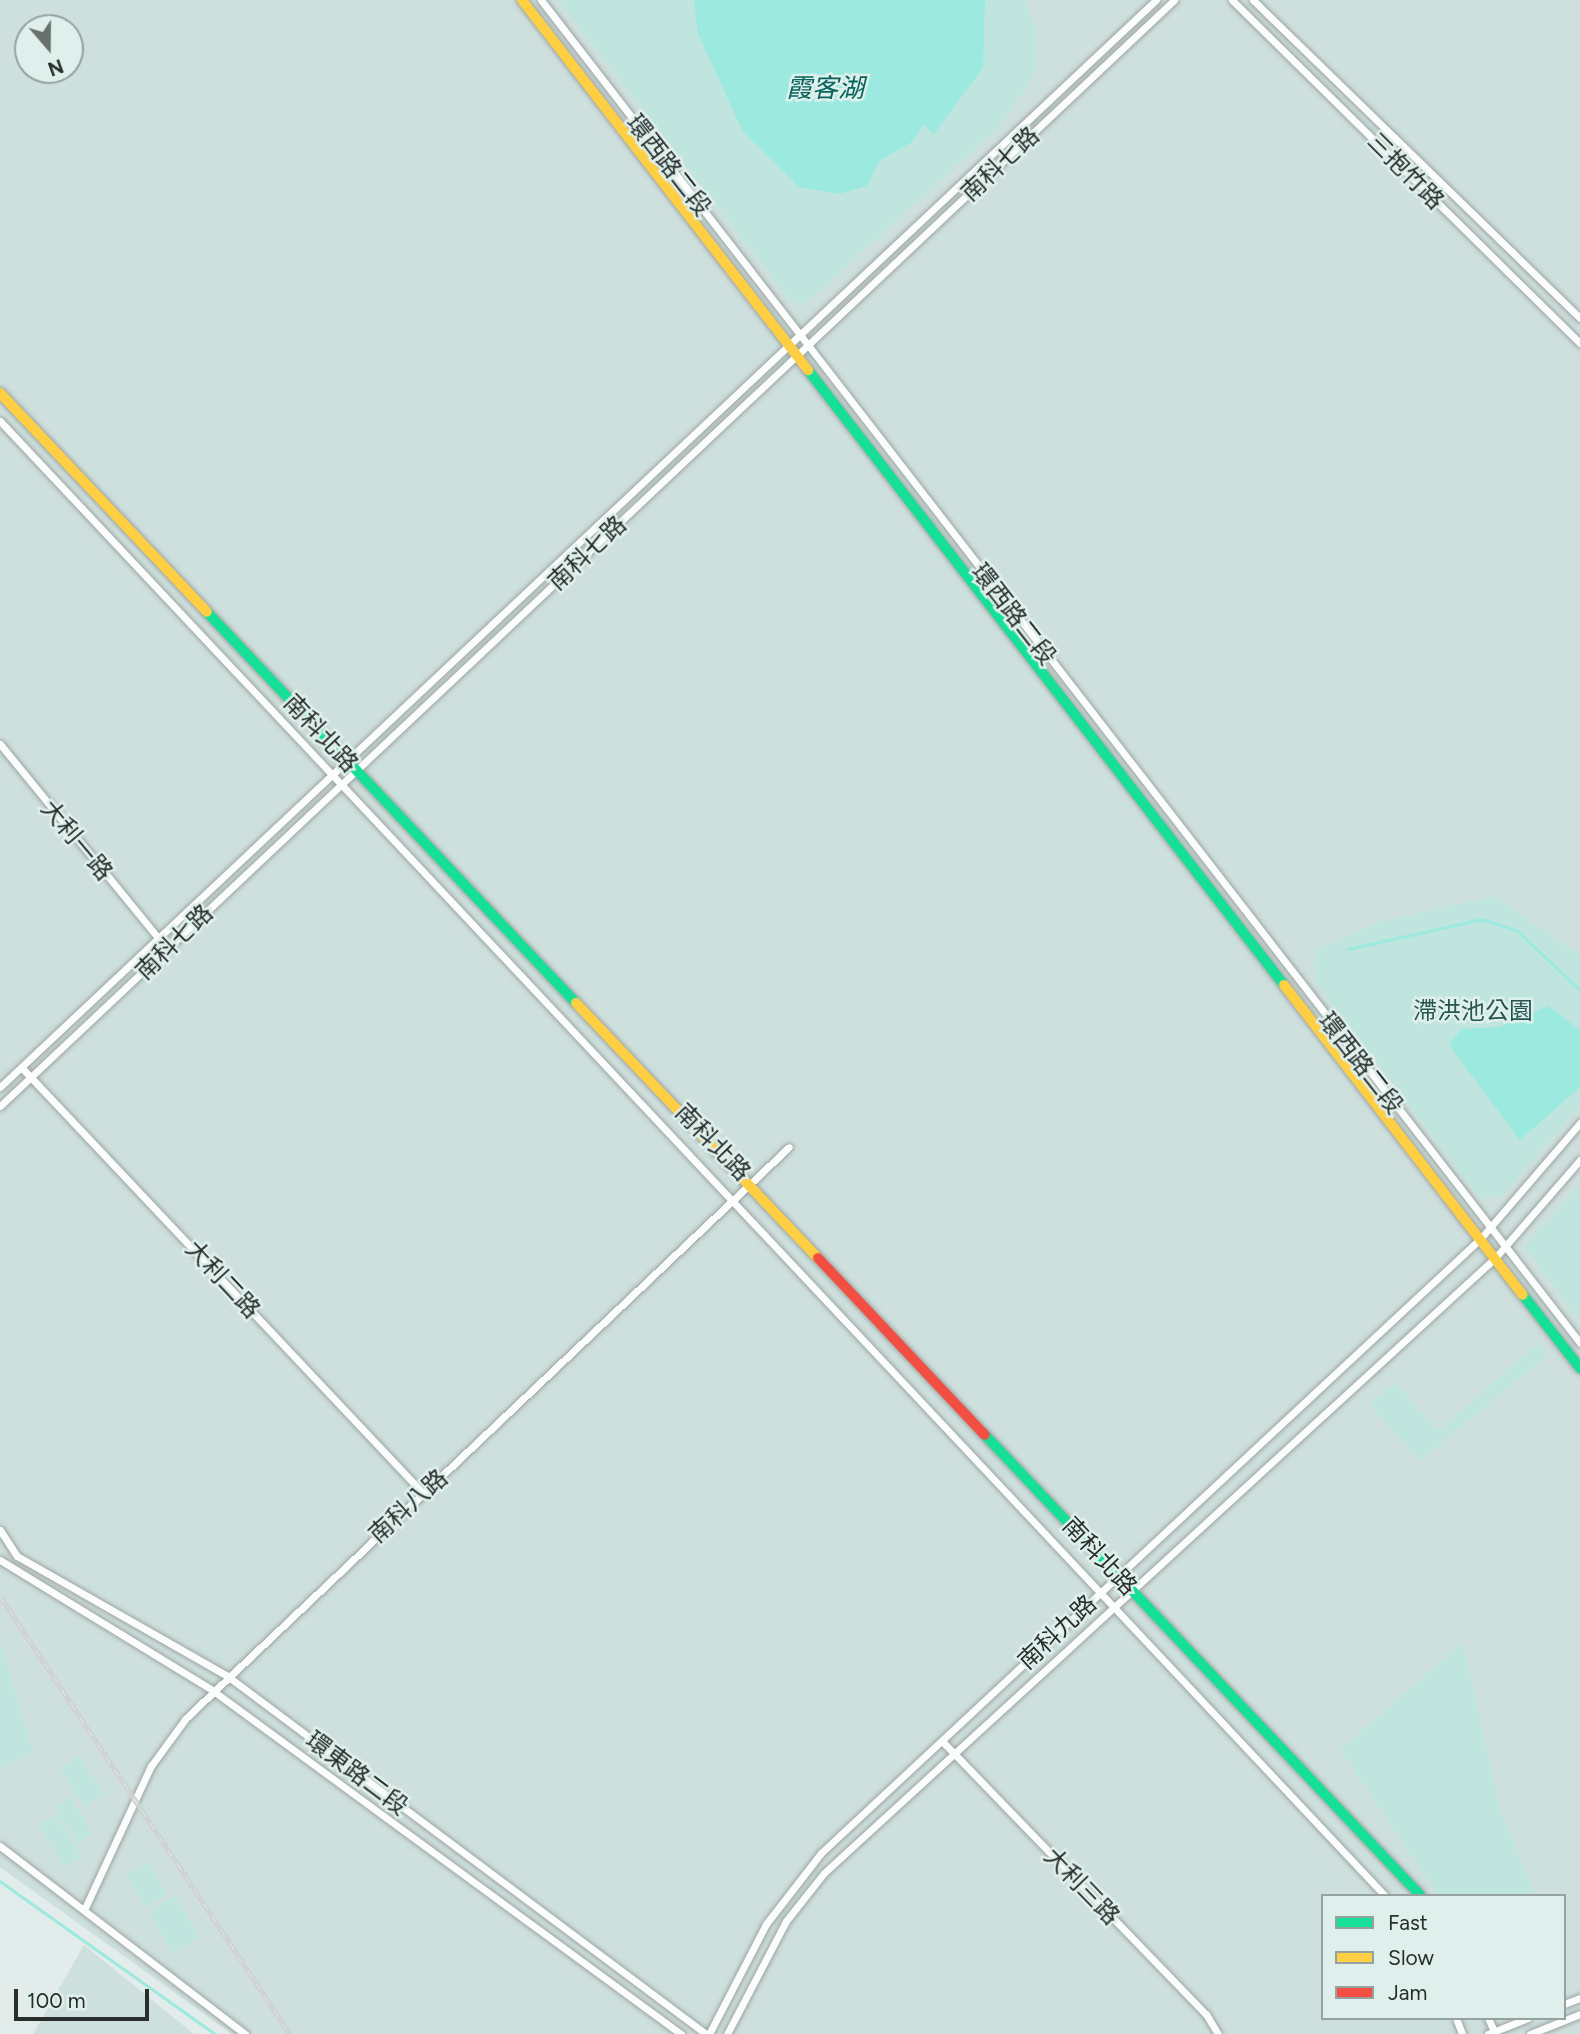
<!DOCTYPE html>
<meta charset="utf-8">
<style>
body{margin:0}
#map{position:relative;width:1580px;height:2034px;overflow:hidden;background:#e2ecea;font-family:Figtree,"Noto Sans TC",sans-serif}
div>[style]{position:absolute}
.built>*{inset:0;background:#cee0dd}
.green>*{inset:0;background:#c0e5df;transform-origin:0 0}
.water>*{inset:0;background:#9ce9df}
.stream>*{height:2.5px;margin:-1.25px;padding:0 1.25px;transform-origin:1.25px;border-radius:1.25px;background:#9ce9df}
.roads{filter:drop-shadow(0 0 2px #9ea5a4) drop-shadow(0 0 2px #9ea5a4)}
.street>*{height:7px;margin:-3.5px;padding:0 3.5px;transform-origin:3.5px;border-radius:3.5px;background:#fbfcfc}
.fast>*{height:10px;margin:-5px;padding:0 5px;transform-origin:5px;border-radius:5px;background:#16e098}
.slow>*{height:10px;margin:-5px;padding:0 5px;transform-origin:5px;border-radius:5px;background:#ffcf43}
.jam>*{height:10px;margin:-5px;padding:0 5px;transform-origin:5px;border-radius:5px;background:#f24e42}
.rail>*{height:5px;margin-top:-2.5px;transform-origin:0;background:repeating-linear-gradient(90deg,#dfefec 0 8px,#cfd2d1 0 16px);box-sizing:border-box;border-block:2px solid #cfd2d1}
span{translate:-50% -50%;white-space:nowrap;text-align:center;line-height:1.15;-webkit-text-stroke:5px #dfefec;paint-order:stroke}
.street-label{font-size:24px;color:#272e2c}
.park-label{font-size:24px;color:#275650}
.water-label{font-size:26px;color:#06645b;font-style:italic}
.legend{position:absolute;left:1321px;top:1894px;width:245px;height:126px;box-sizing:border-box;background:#dfefec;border:2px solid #95a29f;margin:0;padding:9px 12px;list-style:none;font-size:21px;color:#272e2c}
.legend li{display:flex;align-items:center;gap:14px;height:35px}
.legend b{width:35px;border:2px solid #95a29f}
.north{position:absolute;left:14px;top:14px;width:70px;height:70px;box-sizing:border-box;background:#dfefec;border:2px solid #95a29f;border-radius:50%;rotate:160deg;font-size:19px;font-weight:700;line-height:28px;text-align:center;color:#272e2c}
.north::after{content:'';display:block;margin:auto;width:24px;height:32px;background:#68706e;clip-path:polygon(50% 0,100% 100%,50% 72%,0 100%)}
.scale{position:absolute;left:14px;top:1989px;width:135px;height:32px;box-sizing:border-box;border:4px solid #272e2c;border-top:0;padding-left:9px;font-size:21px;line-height:24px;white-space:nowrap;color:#272e2c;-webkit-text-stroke:5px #dfefec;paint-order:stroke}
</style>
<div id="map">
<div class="built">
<i style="clip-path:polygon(evenodd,0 0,1580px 0,1580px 2034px,232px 2034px,0 1867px,0 0,28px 28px,70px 28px,70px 70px,28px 70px,28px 28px,0 0,1323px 1896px,1564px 1896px,1564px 2018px,1323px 2018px,1323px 1896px)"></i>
<i style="clip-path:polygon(84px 1945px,194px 2034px,33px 2034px)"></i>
</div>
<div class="green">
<i style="clip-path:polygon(558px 0,1025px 0,1038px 34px,1038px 71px,999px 127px,804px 305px,791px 301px)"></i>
<i style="clip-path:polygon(1495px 896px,1580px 955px,1580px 1106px,1503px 1195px,1480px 1198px,1318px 985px,1313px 967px,1317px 949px,1381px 921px)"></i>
<i style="clip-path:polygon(1580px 1185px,1580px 1321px,1524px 1247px)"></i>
<i style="clip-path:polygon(1538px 1343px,1548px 1355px,1420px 1461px,1369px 1405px,1395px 1382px,1438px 1431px)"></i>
<i style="clip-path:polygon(0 1640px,33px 1751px,0 1768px)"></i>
<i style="clip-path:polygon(1463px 1642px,1500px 1808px,1536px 1896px,1439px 1896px,1340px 1750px)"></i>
<i style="left:79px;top:1756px;width:46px;height:23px;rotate:57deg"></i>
<i style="left:70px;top:1797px;width:43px;height:19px;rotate:57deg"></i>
<i style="left:56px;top:1815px;width:49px;height:20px;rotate:59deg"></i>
<i style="left:148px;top:1862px;width:38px;height:25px;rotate:60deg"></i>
<i style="left:175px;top:1896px;width:48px;height:31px;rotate:59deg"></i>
</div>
<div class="water">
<i style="clip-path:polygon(694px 0,985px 0,983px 68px,934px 134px,923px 125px,912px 142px,879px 161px,867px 186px,839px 194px,799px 187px,743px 132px,698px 34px)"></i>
<i style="clip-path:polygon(1548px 1006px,1580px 1030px,1580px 1087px,1520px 1140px,1449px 1045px,1461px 1029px,1499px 1027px)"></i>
</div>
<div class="stream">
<i style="left:1348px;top:949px;width:137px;rotate:-12.6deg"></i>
<i style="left:1482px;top:919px;width:38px;rotate:18deg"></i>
<i style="left:1518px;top:931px;width:86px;rotate:43.6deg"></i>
<i style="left:0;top:1881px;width:264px;rotate:35.4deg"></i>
</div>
<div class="roads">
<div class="street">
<i style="left:541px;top:0;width:1698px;rotate:52.27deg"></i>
<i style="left:1232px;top:0;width:489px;rotate:44.6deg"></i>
<i style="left:1253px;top:0;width:456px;rotate:44.2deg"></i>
<i style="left:0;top:421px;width:2023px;rotate:46.8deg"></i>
<i style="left:0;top:744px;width:247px;rotate:50.8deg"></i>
<i style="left:22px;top:1068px;width:583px;rotate:46.67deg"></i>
<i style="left:0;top:1087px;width:1587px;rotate:-43.24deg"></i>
<i style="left:0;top:1106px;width:1613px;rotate:-43.29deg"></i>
<i style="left:0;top:1530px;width:31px;rotate:57deg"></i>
<i style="left:17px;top:1556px;width:241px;rotate:29.7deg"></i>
<i style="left:226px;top:1675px;width:599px;rotate:36.79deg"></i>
<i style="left:0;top:1560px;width:249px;rotate:31.5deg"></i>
<i style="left:212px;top:1690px;width:582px;rotate:36.26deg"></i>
<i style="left:942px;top:1741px;width:380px;rotate:46deg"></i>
<i style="left:1206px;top:2014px;width:23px;rotate:59deg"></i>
<i style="left:0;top:1846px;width:309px;rotate:37.5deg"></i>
<i style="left:85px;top:1908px;width:157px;rotate:-65.1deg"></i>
<i style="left:151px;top:1766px;width:59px;rotate:-53.9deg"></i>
<i style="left:186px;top:1718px;width:830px;rotate:-43.44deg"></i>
<i style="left:1564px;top:2004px;width:17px;rotate:-21deg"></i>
<i style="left:1456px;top:2018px;width:17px;rotate:69deg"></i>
<i style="left:1488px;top:2018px;width:17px;rotate:65deg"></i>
<i style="left:709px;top:2034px;width:124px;rotate:-62.6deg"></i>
<i style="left:766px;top:1924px;width:90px;rotate:-52.2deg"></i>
<i style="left:821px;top:1853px;width:902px;rotate:-42.98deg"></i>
<i style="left:1481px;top:1238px;width:152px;rotate:-49.3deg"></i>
<i style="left:727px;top:2034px;width:127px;rotate:-62.4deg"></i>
<i style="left:786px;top:1921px;width:61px;rotate:-51.6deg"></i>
<i style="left:824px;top:1873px;width:910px;rotate:-42.51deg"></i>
<i style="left:1495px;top:1258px;width:130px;rotate:-49.1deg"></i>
<i style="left:1488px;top:2034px;width:43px;rotate:-21.8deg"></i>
<i style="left:1530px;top:2034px;width:54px;rotate:-21.8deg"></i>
</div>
<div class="fast">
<i style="left:808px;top:370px;width:778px;rotate:52.26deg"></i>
<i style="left:207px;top:612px;width:538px;rotate:46.66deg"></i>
<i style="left:1523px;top:1295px;width:93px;rotate:52deg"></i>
<i style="left:985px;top:1435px;width:635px;rotate:46.6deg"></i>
</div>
<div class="slow">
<i style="left:522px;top:0;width:468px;rotate:52.3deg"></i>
<i style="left:0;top:393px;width:301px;rotate:46.6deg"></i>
<i style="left:1284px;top:985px;width:391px;rotate:52.4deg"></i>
<i style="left:576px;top:1003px;width:352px;rotate:46.5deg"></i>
</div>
<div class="jam">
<i style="left:818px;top:1258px;width:243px;rotate:46.7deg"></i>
</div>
</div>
<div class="rail">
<i style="left:0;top:1596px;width:525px;rotate:56.49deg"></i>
</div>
<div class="street-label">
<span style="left:1000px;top:164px;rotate:-43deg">南科七路</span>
<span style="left:669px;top:165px;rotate:52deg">環西路二段</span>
<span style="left:1406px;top:171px;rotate:45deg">三抱竹路</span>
<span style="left:587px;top:553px;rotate:-43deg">南科七路</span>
<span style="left:1014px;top:614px;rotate:52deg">環西路二段</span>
<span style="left:321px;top:733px;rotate:47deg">南科北路</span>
<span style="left:77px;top:840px;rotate:50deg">大利一路</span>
<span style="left:174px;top:942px;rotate:-44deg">南科七路</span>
<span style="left:1361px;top:1063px;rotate:52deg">環西路二段</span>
<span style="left:713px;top:1142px;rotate:46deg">南科北路</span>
<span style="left:223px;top:1279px;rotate:47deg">大利二路</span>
<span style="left:408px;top:1506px;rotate:-42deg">南科八路</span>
<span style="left:1100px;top:1556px;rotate:47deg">南科北路</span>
<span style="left:1057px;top:1632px;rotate:-43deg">南科九路</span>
<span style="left:357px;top:1773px;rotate:37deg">環東路二段</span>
<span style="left:1082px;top:1886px;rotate:46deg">大利三路</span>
</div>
<div class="park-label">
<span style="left:1473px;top:1011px">滯洪池公園</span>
</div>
<div class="water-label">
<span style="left:825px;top:89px">霞客湖</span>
</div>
<ul class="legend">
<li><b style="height:9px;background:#16e098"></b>Fast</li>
<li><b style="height:9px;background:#ffcf43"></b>Slow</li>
<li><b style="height:9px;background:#f24e42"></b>Jam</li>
</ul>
<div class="north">N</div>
<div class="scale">100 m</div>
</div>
